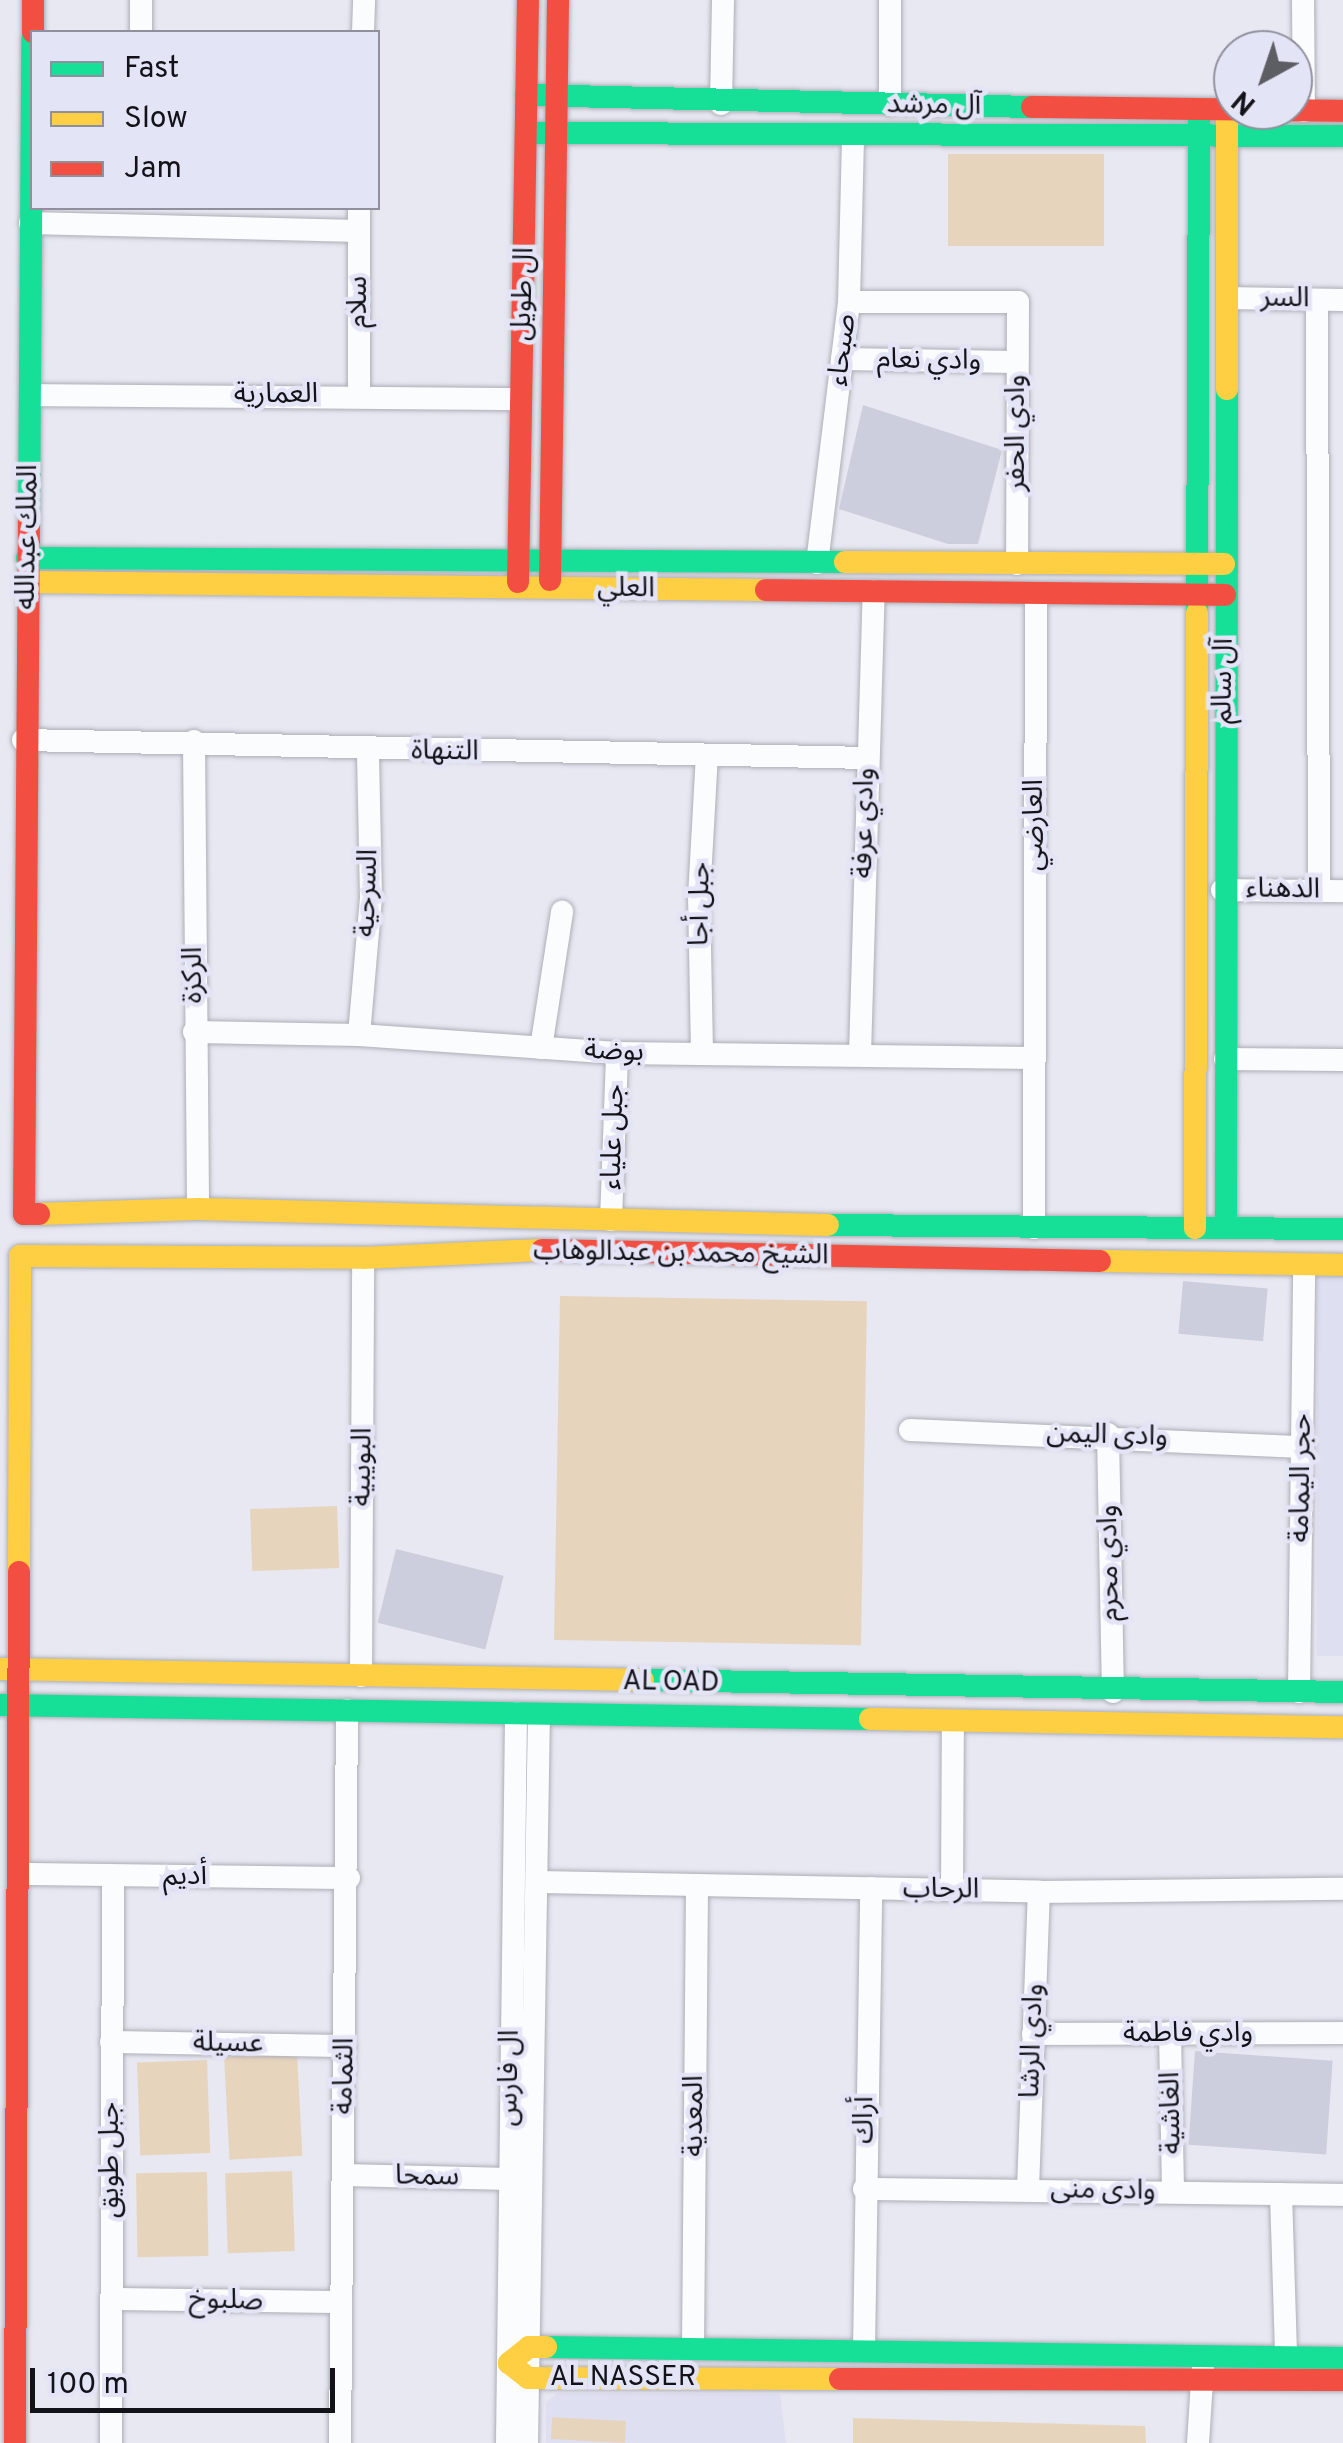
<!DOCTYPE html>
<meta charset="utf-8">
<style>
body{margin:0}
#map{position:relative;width:1343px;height:2443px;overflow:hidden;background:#e7e8f2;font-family:Overpass,"Noto Sans Arabic",sans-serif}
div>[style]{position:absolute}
.built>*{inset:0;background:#dedff1;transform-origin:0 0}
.green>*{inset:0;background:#e7d4bd;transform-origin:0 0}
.building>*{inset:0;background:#cdcedd;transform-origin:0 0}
.roads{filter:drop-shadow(0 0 2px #adaeb6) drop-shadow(0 0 2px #adaeb6)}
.street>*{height:22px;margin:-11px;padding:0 11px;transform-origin:11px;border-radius:11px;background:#fbfcfd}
.fast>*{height:22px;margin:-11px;padding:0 11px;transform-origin:11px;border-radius:11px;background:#16e098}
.slow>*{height:22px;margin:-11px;padding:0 11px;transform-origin:11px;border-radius:11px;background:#ffcf43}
.jam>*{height:22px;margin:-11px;padding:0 11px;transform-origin:11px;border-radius:11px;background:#f24e42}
span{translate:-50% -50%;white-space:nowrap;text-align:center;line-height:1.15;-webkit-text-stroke:9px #e3e4f6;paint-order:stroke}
.street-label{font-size:28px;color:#121218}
.legend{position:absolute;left:30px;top:30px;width:350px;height:180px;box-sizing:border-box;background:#e3e4f6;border:2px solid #8f909d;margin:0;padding:12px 18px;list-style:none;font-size:30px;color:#121218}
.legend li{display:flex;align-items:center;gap:20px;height:50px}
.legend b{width:50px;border:2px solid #8f909d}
.north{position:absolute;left:1213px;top:30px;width:100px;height:100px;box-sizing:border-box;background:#e3e4f6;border:2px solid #8f909d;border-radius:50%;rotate:220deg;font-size:28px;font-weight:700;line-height:40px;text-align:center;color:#121218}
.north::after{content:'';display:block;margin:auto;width:35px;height:45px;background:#5d5d64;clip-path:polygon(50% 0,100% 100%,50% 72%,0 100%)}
.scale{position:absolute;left:30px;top:2368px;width:305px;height:45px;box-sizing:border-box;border:5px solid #121218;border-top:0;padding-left:12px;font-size:30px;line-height:35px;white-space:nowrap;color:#121218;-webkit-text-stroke:8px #e3e4f6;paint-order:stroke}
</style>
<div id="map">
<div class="built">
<i style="left:1317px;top:1274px;width:26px;height:382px"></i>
<i style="clip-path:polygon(557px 2393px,780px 2394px,786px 2443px,546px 2443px,546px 2402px)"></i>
</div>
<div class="green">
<i style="left:948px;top:154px;width:156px;height:92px"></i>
<i style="left:560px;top:1296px;width:307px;height:344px;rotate:1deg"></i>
<i style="left:337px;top:1506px;width:62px;height:87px;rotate:88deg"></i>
<i style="left:297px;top:2053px;width:103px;height:73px;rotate:87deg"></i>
<i style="left:207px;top:2060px;width:93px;height:70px;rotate:88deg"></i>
<i style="left:292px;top:2171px;width:80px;height:67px;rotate:88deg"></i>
<i style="left:207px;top:2172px;width:84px;height:71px;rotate:89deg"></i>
<i style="clip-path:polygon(853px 2418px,1145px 2426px,1146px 2443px,853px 2443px)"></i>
<i style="left:626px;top:2421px;width:22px;height:74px;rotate:93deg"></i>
</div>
<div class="building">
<i style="clip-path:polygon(863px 405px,1002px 450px,978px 544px,948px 544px,839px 509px)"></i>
<i style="left:1183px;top:1281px;width:85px;height:53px;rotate:5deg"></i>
<i style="left:396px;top:1549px;width:111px;height:76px;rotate:14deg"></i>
<i style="left:1195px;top:2051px;width:138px;height:94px;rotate:4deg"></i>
</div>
<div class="roads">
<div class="street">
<i style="left:141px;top:0;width:32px;rotate:90deg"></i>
<i style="left:1303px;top:0;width:111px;rotate:89.5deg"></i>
<i style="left:363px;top:32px;width:32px;rotate:-88deg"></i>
<i style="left:721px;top:104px;width:104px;rotate:-88.9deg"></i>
<i style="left:890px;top:105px;width:105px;rotate:-90deg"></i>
<i style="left:359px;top:208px;width:188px;rotate:90deg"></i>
<i style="left:30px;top:223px;width:328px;rotate:1.4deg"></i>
<i style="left:1227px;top:298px;width:116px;rotate:1deg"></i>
<i style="left:1317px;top:300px;width:591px;rotate:89.81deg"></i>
<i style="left:849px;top:302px;width:169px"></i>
<i style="left:1018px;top:302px;width:262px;rotate:90.2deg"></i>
<i style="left:842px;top:359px;width:174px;rotate:1deg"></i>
<i style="left:31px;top:395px;width:490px;rotate:0.5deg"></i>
<i style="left:817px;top:563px;width:263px;rotate:-83deg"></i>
<i style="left:849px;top:302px;width:166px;rotate:-88.6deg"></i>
<i style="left:23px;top:740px;width:844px;rotate:1.22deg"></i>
<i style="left:194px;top:741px;width:468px;rotate:89.5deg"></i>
<i style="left:1222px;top:890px;width:121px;rotate:0.5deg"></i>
<i style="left:194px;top:1032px;width:165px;rotate:1deg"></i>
<i style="left:359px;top:1035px;width:259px;rotate:4deg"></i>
<i style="left:617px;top:1053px;width:417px;rotate:0.7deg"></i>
<i style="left:359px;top:1035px;width:139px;rotate:-85deg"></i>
<i style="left:371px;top:897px;width:146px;rotate:-91.2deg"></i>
<i style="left:541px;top:1048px;width:138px;rotate:-81.2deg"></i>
<i style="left:702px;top:1052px;width:155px;rotate:-91.1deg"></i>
<i style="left:699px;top:897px;width:141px;rotate:-86.8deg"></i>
<i style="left:860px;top:1054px;width:463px;rotate:-88.3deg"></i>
<i style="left:1225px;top:1059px;width:118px;rotate:0.5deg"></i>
<i style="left:611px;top:1220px;width:167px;rotate:-87.9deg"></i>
<i style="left:1034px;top:1228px;width:635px;rotate:-89.82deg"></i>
<i style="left:910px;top:1430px;width:393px;rotate:2.5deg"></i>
<i style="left:1108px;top:1434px;width:258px;rotate:88.9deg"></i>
<i style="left:361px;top:1676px;width:418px;rotate:-89.7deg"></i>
<i style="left:1299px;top:1692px;width:427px;rotate:-89.3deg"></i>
<i style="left:22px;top:1874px;width:327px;rotate:0.7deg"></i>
<i style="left:540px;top:1882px;width:499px;rotate:1.1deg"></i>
<i style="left:1039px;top:1892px;width:304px;rotate:-0.6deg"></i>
<i style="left:952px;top:1890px;width:169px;rotate:-89.7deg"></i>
<i style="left:1170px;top:2033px;width:159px;rotate:88.9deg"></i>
<i style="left:1033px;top:2034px;width:310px;rotate:-0.2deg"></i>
<i style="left:111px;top:2042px;width:234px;rotate:1deg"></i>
<i style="left:344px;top:2175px;width:165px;rotate:1.4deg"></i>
<i style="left:864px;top:2189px;width:479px;rotate:0.7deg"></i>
<i style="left:1028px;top:2189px;width:297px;rotate:-87.9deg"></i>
<i style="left:1281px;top:2194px;width:163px;rotate:88.2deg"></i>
<i style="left:111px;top:2299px;width:229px;rotate:0.8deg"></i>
<i style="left:693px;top:2348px;width:463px;rotate:-89.5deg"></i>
<i style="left:864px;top:2351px;width:463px;rotate:-89.1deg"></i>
<i style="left:111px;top:2443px;width:567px;rotate:-89.8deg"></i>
<i style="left:340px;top:2443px;width:733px;rotate:-89.45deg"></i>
<i style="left:507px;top:2443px;width:730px;rotate:-89.29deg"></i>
<i style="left:527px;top:2443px;width:729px;rotate:-89.06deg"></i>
<i style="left:1198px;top:2443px;width:77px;rotate:-86.3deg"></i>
</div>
<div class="fast">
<i style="left:526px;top:95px;width:506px;rotate:1.36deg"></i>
<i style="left:530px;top:133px;width:813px;rotate:0.21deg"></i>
<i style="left:29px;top:521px;width:482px;rotate:-89.6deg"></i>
<i style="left:27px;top:558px;width:818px;rotate:0.28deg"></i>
<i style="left:1197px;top:613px;width:502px;rotate:-89.77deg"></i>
<i style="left:828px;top:1225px;width:515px;rotate:0.45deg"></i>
<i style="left:1226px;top:1228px;width:839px;rotate:-89.93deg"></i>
<i style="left:643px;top:1680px;width:700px;rotate:0.98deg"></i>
<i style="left:0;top:1705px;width:870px;rotate:0.92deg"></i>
<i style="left:546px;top:2347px;width:797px;rotate:0.79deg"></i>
</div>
<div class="slow">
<i style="left:1227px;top:389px;width:277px;rotate:-90deg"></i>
<i style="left:845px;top:562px;width:379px;rotate:0.3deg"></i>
<i style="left:27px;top:582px;width:739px;rotate:0.62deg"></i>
<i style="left:39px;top:1214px;width:159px;rotate:-1.8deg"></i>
<i style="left:198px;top:1209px;width:630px;rotate:1.45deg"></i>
<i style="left:1195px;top:1228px;width:615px;rotate:-89.81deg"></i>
<i style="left:1100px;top:1261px;width:243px;rotate:0.9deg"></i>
<i style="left:19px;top:1572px;width:316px;rotate:-89.8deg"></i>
<i style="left:20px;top:1256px;width:343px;rotate:0.3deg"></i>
<i style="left:363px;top:1258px;width:179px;rotate:-2.6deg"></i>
<i style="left:0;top:1669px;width:643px;rotate:0.98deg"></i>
<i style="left:870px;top:1719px;width:473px;rotate:1deg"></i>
<i style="left:546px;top:2347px;width:17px;rotate:180deg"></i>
<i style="left:529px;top:2347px;width:26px;rotate:141deg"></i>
<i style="left:509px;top:2363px;width:24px;rotate:38deg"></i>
<i style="left:528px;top:2378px;width:312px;rotate:0.2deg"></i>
</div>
<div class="jam">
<i style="left:33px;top:0;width:32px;rotate:90deg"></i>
<i style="left:1032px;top:107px;width:311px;rotate:0.7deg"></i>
<i style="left:29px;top:521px;width:693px;rotate:90.41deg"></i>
<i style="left:24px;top:1214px;width:15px"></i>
<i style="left:550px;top:580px;width:580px;rotate:-89.21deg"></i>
<i style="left:518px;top:582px;width:582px;rotate:-89.02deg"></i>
<i style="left:766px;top:590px;width:459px;rotate:0.6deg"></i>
<i style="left:542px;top:1250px;width:558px;rotate:1.13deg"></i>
<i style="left:840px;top:2379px;width:503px;rotate:0.11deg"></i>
<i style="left:15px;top:2443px;width:871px;rotate:-89.74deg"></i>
</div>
</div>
<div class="street-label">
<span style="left:934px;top:106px;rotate:1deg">آل مرشد</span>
<span style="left:524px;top:294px;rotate:-88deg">ال طويل</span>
<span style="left:1285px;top:299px;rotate:1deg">السر</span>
<span style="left:359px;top:302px;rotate:-90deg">سلام</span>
<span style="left:843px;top:350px;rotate:-83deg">صبحاء</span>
<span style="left:929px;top:361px;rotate:1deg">وادي نعام</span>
<span style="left:276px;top:395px">العمارية</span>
<span style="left:1017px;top:433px;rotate:-90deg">وادي الحفر</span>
<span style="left:28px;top:537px;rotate:-89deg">الملك عبدالله</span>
<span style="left:626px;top:589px;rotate:1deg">العلي</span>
<span style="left:1224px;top:681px;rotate:-89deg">آل سالم</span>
<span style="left:445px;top:752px;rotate:1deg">التنهاة</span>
<span style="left:865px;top:823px;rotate:-89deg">وادي عرفة</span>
<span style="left:1035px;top:825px;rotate:-90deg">العارضي</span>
<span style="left:1283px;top:890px;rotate:1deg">الدهناء</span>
<span style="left:368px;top:893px;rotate:-88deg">السرحية</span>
<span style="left:701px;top:904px;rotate:-89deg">جبل أجا</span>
<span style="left:194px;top:975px;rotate:-90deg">الركزة</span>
<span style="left:614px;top:1052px;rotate:2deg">بوضة</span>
<span style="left:614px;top:1137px;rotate:-88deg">جبل علياء</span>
<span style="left:681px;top:1254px;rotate:1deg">الشيخ محمد بن عبدالوهاب</span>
<span style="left:1107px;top:1436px;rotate:2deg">وادى اليمن</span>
<span style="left:363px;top:1467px;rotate:-89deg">البويبية</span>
<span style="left:1302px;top:1478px;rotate:-89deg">حجر اليمامة</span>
<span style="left:1110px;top:1563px;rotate:-91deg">وادي محرم</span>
<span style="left:671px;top:1683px;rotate:1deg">AL OAD</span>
<span style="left:185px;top:1877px">أديم</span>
<span style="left:941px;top:1890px;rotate:1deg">الرحاب</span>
<span style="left:1188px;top:2034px">وادي فاطمة</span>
<span style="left:1033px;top:2041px;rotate:-88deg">وادي الرشا</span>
<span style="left:228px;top:2044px;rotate:1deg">عسيلة</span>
<span style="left:345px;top:2076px;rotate:-89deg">الثمامة</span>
<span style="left:510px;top:2078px;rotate:-89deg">ال فارس</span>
<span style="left:1172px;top:2113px;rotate:-91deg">الغاشية</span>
<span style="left:695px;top:2116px;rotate:-90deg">المعدية</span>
<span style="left:865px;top:2120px;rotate:-89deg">أراك</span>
<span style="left:111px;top:2160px;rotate:-90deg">جبل طويق</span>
<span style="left:427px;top:2177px;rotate:1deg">سمحا</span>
<span style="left:1103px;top:2191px;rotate:1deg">وادى منى</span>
<span style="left:226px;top:2301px;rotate:1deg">صلبوخ</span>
<span style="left:623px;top:2378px">AL NASSER</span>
</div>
<ul class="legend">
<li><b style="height:12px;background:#16e098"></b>Fast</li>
<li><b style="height:12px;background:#ffcf43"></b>Slow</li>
<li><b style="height:12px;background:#f24e42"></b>Jam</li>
</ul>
<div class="north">N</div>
<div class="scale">100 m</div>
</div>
